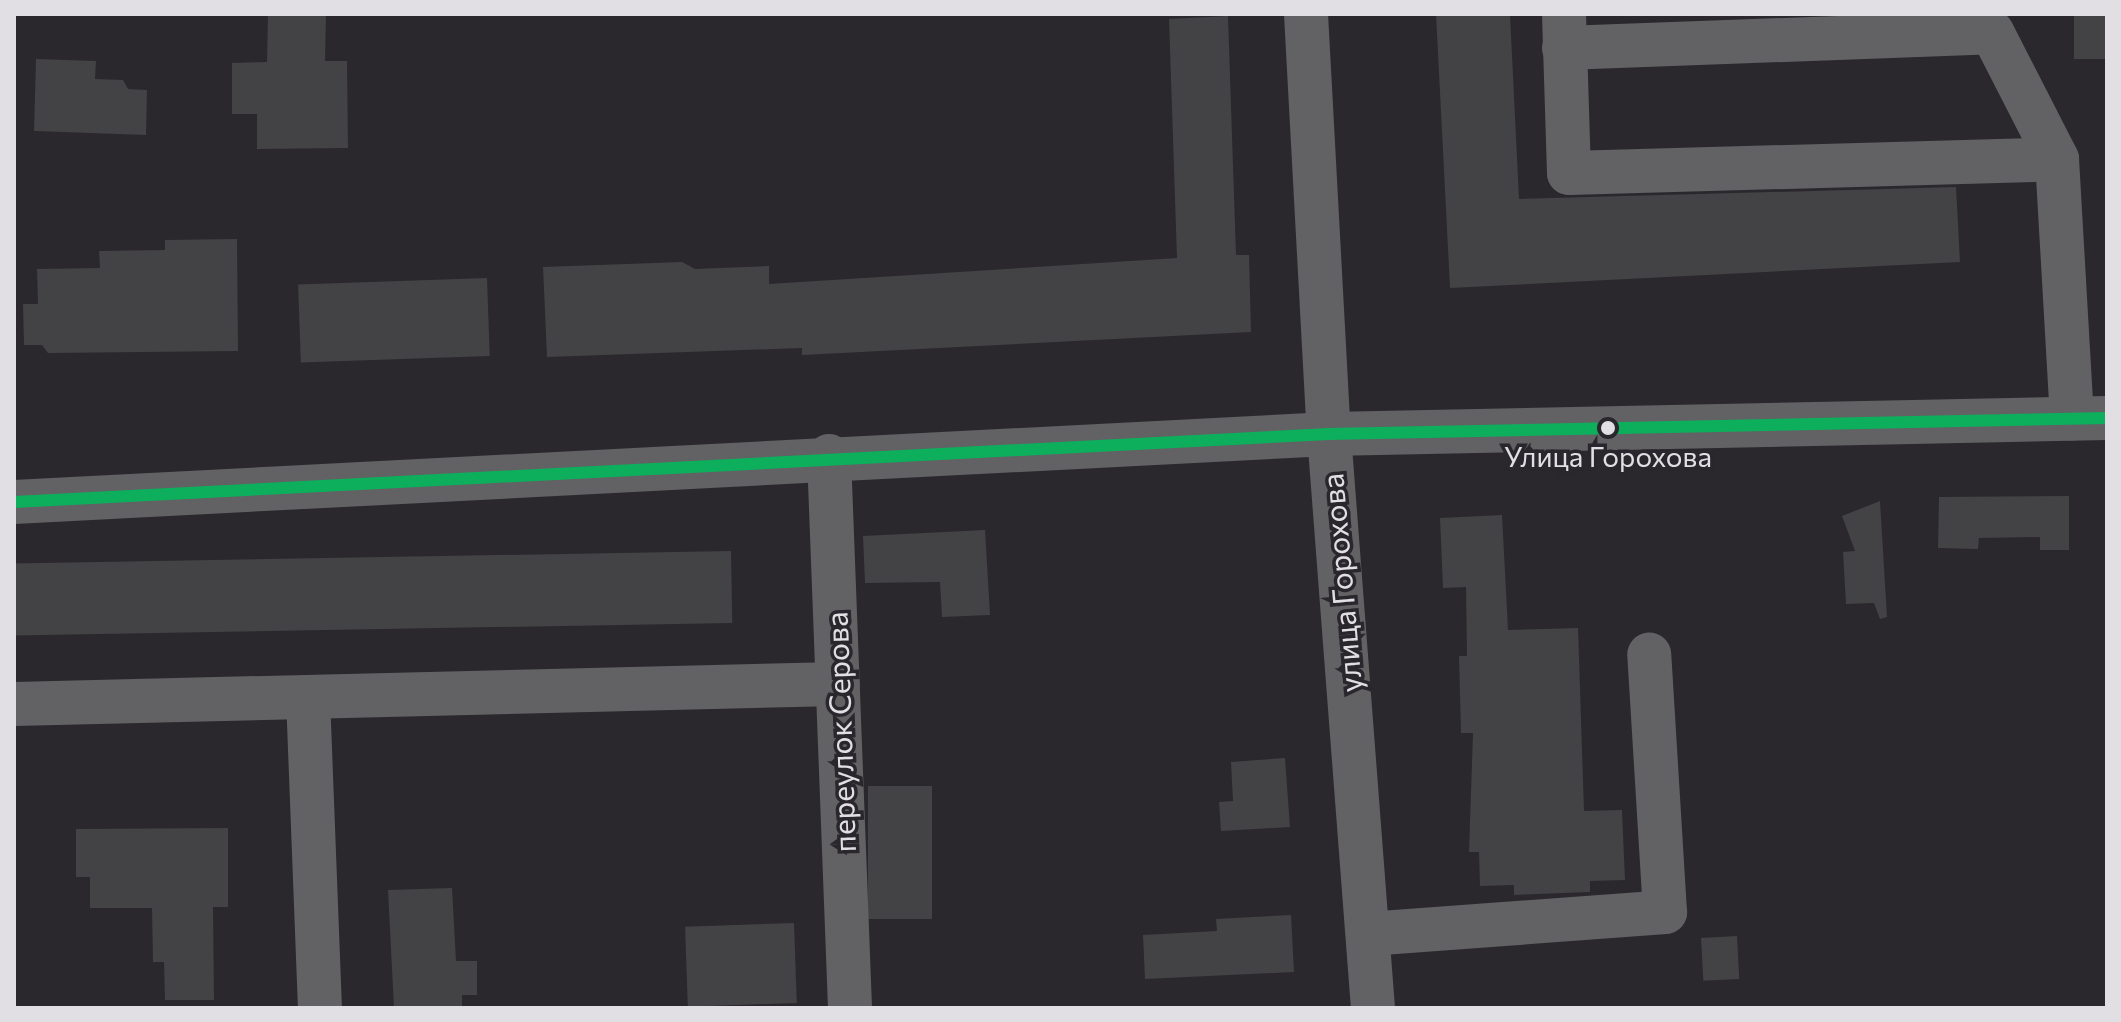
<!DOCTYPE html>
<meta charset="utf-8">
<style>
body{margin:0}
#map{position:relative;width:2121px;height:1022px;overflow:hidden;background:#2a282c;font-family:Commissioner,sans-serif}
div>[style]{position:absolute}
.building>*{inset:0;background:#434244;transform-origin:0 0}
.minor>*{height:44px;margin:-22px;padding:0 22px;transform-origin:22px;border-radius:22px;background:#626164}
.bus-1>*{height:12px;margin:-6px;padding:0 6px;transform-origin:6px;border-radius:6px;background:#0daf5c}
.dots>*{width:22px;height:22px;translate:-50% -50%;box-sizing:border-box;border:4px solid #29272d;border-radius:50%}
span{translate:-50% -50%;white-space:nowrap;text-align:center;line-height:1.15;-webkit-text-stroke:7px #29272d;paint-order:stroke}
.bus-label{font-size:28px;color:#e1dfe3}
.street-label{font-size:30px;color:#e1dfe3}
.frame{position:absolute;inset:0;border:16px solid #e1dfe3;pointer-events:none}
</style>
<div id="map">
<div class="building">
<i style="clip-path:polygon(268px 14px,326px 14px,325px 61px,347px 61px,348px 148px,257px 149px,257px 114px,232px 114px,232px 63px,267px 62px)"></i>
<i style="clip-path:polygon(1436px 14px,1510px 14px,1519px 199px,1956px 187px,1960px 262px,1450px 288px)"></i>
<i style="left:2074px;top:14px;width:33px;height:45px"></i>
<i style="clip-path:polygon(1228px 16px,1236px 255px,1249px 255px,1251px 332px,802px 355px,802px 348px,547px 357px,543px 267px,682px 262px,695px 269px,769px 266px,769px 284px,1177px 258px,1169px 19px)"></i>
<i style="clip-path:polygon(36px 59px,96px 61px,95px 79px,123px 80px,128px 89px,147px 90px,146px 135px,34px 131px)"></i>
<i style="clip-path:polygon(237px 239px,238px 351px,48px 353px,42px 345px,24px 345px,23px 304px,38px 304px,37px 269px,100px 268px,99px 251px,165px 250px,165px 240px)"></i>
<i style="left:487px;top:278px;width:78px;height:189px;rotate:88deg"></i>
<i style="clip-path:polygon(2069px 496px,2069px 550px,2040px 550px,2040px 537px,1979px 538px,1978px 549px,1938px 548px,1939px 497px)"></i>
<i style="clip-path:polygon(1880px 501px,1887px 617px,1880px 619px,1874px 603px,1846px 604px,1843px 552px,1855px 551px,1842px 516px)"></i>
<i style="clip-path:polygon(1502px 515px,1508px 630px,1578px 628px,1584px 811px,1622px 810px,1625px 880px,1590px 881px,1590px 892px,1514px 895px,1514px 885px,1480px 886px,1479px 852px,1469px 852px,1473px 733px,1461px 733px,1459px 656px,1467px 656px,1466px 587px,1443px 588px,1440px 518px)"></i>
<i style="clip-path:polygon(985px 530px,990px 615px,942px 617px,940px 582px,865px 583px,863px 536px)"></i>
<i style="left:731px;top:551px;width:72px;height:718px;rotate:89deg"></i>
<i style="clip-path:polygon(1285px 758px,1290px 827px,1221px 831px,1219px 802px,1233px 801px,1231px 762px)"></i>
<i style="left:868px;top:786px;width:64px;height:133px"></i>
<i style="clip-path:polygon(228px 828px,228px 907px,213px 907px,214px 1000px,165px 1000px,164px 962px,153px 962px,152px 908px,90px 908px,90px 877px,76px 877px,76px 829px)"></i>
<i style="clip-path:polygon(452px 888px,456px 961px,477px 961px,477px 995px,462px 995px,462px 1008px,394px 1008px,388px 890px)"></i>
<i style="clip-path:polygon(1291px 915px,1294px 972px,1145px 979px,1143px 935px,1217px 931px,1216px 919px)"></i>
<i style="left:794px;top:923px;width:80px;height:109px;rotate:88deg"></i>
<i style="left:1737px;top:936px;width:43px;height:36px;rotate:87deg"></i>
</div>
<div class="minor">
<i style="left:1306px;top:14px;width:421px;rotate:86.9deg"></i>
<i style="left:1329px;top:434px;width:576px;rotate:85.62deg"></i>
<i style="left:1564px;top:14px;width:159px;rotate:88.2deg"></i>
<i style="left:1569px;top:173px;width:488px;rotate:-1.6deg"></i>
<i style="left:2057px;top:159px;width:260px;rotate:86.7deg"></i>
<i style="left:1564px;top:48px;width:428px;rotate:-2.1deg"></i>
<i style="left:1992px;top:32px;width:143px;rotate:62.9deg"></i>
<i style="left:829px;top:456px;width:552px;rotate:87.82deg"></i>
<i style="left:14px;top:502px;width:1317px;rotate:-2.96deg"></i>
<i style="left:1329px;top:434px;width:778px;rotate:-1.18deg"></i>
<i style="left:308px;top:697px;width:311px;rotate:87.8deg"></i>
<i style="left:14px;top:704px;width:824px;rotate:-1.39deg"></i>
<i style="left:1368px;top:934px;width:298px;rotate:-4.2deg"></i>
<i style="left:1665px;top:912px;width:258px;rotate:-93.5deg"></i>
</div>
<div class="bus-1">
<i style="left:14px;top:502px;width:1317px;rotate:-2.96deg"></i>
<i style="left:1329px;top:434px;width:778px;rotate:-1.18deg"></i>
</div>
<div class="dots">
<i style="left:1608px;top:428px;background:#e1dfe3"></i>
</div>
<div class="bus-label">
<span style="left:1608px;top:456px">Улица Горохова</span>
</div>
<div class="street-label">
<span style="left:1341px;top:583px;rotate:-95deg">улица Горохова</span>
<span style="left:840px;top:732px;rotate:-92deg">переулок Серова</span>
</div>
<div class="frame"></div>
</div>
